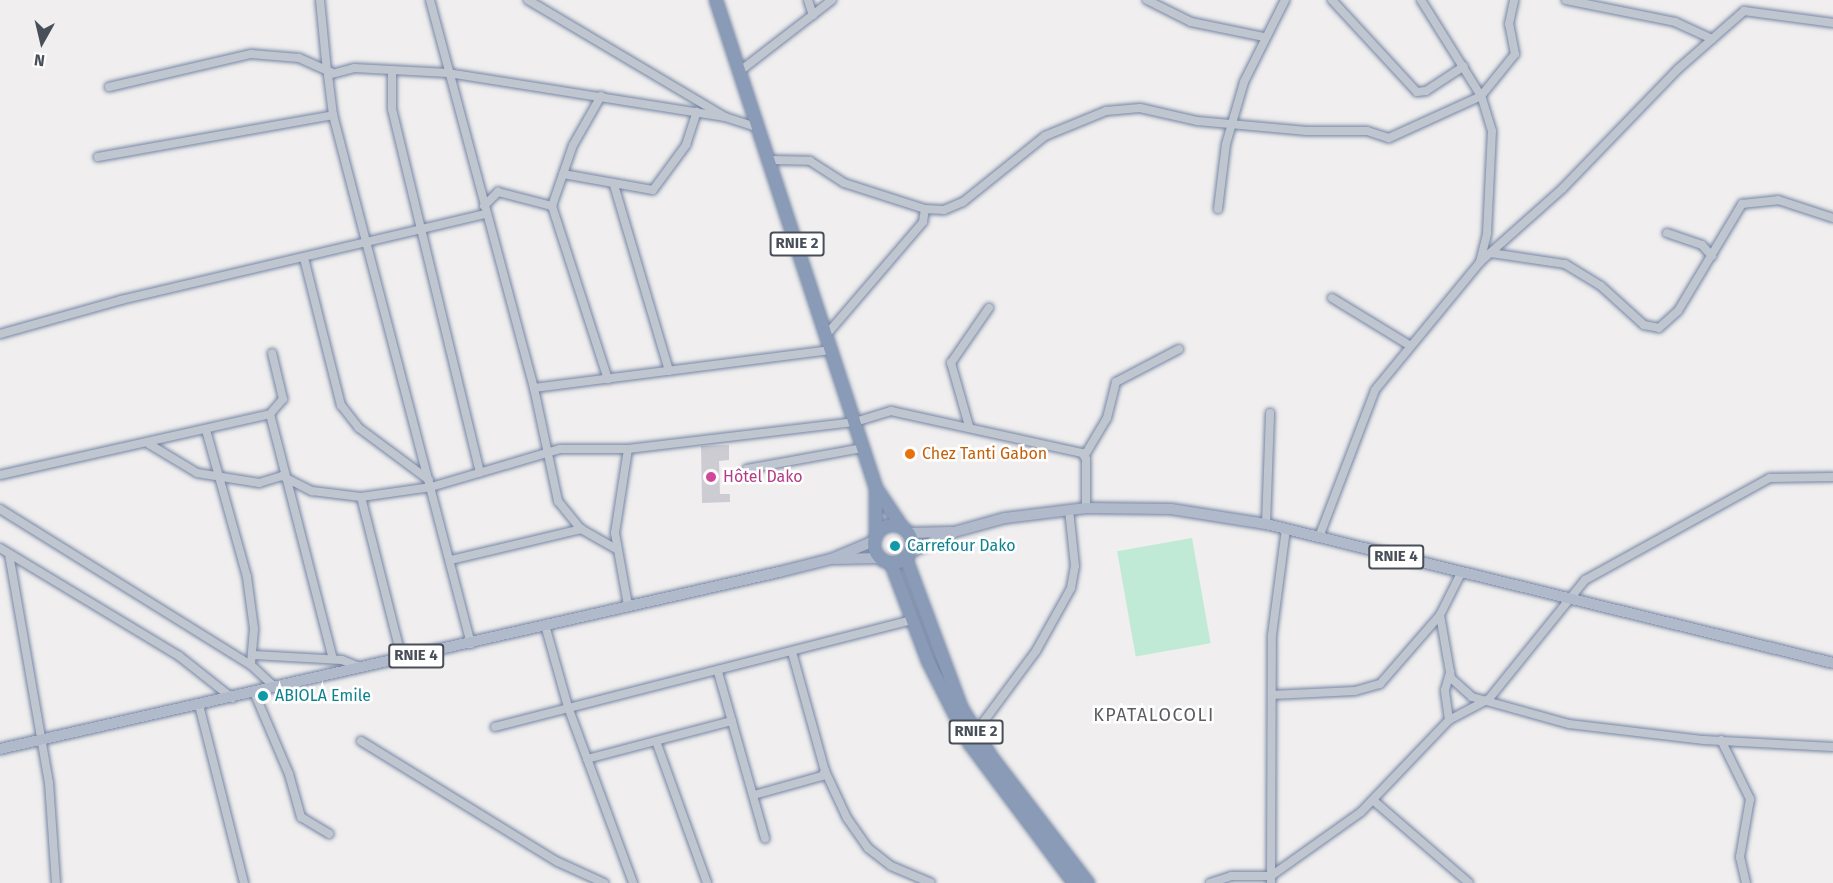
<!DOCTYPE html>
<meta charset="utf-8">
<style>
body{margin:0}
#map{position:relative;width:1833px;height:883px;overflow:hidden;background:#f0eeee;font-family:"Fira Sans",sans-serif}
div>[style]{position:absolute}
.green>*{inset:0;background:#c0ead5;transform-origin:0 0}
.building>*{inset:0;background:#ccccd2}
.roads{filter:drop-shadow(0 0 2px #7586a4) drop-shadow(0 0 2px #7586a4)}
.minor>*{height:8px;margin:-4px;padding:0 4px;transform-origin:4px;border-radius:4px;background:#c0c6cf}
.major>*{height:10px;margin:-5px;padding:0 5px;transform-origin:5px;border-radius:5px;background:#b0baca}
.highway>*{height:12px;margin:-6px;padding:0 6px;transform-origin:6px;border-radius:6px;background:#8a9bb8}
.highway>.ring{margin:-6px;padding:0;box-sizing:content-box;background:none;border:12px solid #8a9bb8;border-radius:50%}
.dots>*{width:16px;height:16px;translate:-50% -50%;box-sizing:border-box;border:3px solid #fff;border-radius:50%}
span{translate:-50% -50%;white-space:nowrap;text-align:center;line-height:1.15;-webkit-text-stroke:5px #fff;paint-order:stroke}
.shield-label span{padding:2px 4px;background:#fff;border:2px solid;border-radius:4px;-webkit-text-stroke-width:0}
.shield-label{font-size:15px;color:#484f59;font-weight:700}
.food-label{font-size:16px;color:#c56008}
.left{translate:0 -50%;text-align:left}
.hotel-label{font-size:16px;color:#b23c85}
.culture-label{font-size:16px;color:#0d838f}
.neighbourhood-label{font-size:18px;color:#5b5d62;letter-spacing:1.5px}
.north{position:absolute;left:12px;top:12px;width:60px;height:60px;-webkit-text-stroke:4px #fff;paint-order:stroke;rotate:188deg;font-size:16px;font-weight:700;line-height:24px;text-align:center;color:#484f59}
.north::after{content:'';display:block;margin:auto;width:21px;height:27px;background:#484f59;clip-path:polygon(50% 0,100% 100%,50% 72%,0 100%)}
</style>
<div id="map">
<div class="green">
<i style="left:1192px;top:538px;width:107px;height:76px;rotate:80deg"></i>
</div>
<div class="building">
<i style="clip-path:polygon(729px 445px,729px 460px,719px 461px,720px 494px,730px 494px,730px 502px,702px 503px,701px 446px)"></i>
</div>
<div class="roads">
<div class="minor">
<i style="left:320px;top:0;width:71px;rotate:84.4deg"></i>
<i style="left:430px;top:0;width:402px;rotate:75deg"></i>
<i style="left:534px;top:388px;width:116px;rotate:78deg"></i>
<i style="left:558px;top:501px;width:36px;rotate:51deg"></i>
<i style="left:581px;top:529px;width:40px;rotate:29.7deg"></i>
<i style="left:528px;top:0;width:229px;rotate:30.7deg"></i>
<i style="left:725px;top:117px;width:35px;rotate:18deg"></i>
<i style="left:808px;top:0;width:16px;rotate:72deg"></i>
<i style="left:1147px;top:0;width:49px;rotate:26.6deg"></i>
<i style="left:1191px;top:22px;width:75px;rotate:11.6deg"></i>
<i style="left:1332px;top:0;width:125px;rotate:47.3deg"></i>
<i style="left:1417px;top:92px;width:9px;rotate:-6deg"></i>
<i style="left:1426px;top:91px;width:45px;rotate:-33.3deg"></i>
<i style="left:1566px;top:0;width:111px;rotate:11.4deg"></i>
<i style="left:1675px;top:22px;width:41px;rotate:24.7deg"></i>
<i style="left:392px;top:70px;width:39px;rotate:90deg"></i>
<i style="left:392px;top:109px;width:374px;rotate:76.4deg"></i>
<i style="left:740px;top:71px;width:116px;rotate:-37.7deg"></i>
<i style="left:109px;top:87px;width:146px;rotate:-13.1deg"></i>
<i style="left:251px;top:54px;width:48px;rotate:4.8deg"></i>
<i style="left:299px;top:58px;width:35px;rotate:24deg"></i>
<i style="left:601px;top:96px;width:56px;rotate:119.7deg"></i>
<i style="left:573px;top:145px;width:65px;rotate:109deg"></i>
<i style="left:552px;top:206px;width:182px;rotate:72.1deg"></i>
<i style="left:98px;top:157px;width:239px;rotate:-10.1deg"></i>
<i style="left:771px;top:160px;width:39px;rotate:1deg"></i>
<i style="left:810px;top:161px;width:40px;rotate:32.9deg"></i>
<i style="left:844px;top:183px;width:85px;rotate:17.8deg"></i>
<i style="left:925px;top:209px;width:13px;rotate:99deg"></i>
<i style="left:923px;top:222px;width:149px;rotate:130.6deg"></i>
<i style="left:563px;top:174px;width:91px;rotate:10.1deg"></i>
<i style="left:653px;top:190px;width:56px;rotate:-53.7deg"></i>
<i style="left:686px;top:145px;width:35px;rotate:-72deg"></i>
<i style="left:614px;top:185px;width:194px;rotate:73.5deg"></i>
<i style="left:484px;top:206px;width:20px;rotate:-45deg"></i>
<i style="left:498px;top:192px;width:56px;rotate:14.5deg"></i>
<i style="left:925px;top:209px;width:19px;rotate:3deg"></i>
<i style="left:944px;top:210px;width:21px;rotate:-23deg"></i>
<i style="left:963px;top:202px;width:105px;rotate:-38.8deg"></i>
<i style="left:1045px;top:136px;width:66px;rotate:-22.3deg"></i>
<i style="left:1106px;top:111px;width:34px;rotate:-5deg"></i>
<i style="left:1140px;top:108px;width:58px;rotate:12.8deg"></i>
<i style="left:1197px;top:121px;width:110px;rotate:5.2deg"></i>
<i style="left:1307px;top:131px;width:60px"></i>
<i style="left:1367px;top:131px;width:23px;rotate:18deg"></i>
<i style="left:1389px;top:138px;width:101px;rotate:-24.5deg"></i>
<i style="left:1481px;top:96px;width:54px;rotate:-51deg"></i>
<i style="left:1515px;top:54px;width:31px;rotate:-101deg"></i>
<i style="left:1509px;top:24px;width:25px;rotate:-78deg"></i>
<i style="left:1218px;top:209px;width:65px;rotate:-83deg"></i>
<i style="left:1226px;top:144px;width:65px;rotate:-73.8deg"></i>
<i style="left:1244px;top:82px;width:92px;rotate:-63.4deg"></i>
<i style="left:1667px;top:233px;width:37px;rotate:19deg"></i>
<i style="left:1702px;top:245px;width:15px;rotate:48deg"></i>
<i style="left:1491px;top:253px;width:75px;rotate:8.5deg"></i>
<i style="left:1565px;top:264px;width:42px;rotate:31.4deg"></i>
<i style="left:1601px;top:286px;width:58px;rotate:42.2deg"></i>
<i style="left:1644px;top:325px;width:15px;rotate:11deg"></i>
<i style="left:1659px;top:328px;width:25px;rotate:-42deg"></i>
<i style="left:1678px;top:311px;width:125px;rotate:-59.1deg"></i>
<i style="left:1742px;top:204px;width:36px;rotate:-6deg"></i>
<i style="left:1778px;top:200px;width:58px;rotate:18.1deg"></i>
<i style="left:304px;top:258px;width:152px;rotate:75.9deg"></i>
<i style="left:341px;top:405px;width:29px;rotate:52deg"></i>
<i style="left:359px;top:428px;width:87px;rotate:36.6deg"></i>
<i style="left:1480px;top:262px;width:111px;rotate:-41.7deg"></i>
<i style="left:1563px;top:188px;width:165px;rotate:-46deg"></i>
<i style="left:1678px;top:69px;width:88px;rotate:-41.3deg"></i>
<i style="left:1744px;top:11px;width:90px;rotate:7.7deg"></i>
<i style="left:1332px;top:298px;width:90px;rotate:31.4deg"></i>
<i style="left:0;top:334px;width:126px;rotate:-15.7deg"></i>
<i style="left:121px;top:300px;width:375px;rotate:-13.3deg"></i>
<i style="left:534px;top:388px;width:299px;rotate:-7.3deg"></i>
<i style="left:270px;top:414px;width:253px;rotate:75.6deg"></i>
<i style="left:969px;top:426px;width:66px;rotate:-105.9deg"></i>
<i style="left:951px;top:363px;width:67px;rotate:-55.4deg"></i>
<i style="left:206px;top:430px;width:153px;rotate:74.4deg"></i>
<i style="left:247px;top:577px;width:52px;rotate:82.3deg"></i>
<i style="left:254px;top:629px;width:36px;rotate:95deg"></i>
<i style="left:149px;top:444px;width:56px;rotate:31.1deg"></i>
<i style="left:197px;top:473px;width:63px;rotate:9.2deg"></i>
<i style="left:259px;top:483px;width:24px;rotate:-17deg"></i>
<i style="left:282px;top:476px;width:34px;rotate:27deg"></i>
<i style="left:312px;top:491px;width:49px;rotate:7deg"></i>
<i style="left:361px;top:497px;width:71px;rotate:-8.1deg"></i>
<i style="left:431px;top:487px;width:134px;rotate:-16.4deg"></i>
<i style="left:560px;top:449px;width:68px"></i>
<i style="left:628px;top:449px;width:229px;rotate:-6.8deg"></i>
<i style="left:855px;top:422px;width:38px;rotate:-17deg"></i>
<i style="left:891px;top:411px;width:196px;rotate:12.4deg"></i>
<i style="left:1082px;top:453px;width:7px;rotate:56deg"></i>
<i style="left:1086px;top:459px;width:49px;rotate:90deg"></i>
<i style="left:628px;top:449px;width:85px;rotate:98.8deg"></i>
<i style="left:615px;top:533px;width:73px;rotate:79.8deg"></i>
<i style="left:1085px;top:455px;width:43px;rotate:-59.3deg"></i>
<i style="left:1107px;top:418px;width:37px;rotate:-76deg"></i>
<i style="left:1116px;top:382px;width:71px;rotate:-27.6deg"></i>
<i style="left:747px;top:469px;width:118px;rotate:-10.3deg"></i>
<i style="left:0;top:475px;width:277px;rotate:-12.7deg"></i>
<i style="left:270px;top:414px;width:20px;rotate:-49deg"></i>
<i style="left:283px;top:399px;width:47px;rotate:-103.4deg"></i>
<i style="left:361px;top:497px;width:167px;rotate:75.8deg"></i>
<i style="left:0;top:509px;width:296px;rotate:31.9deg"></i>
<i style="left:251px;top:665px;width:34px;rotate:43deg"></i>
<i style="left:1266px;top:524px;width:111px;rotate:-87.9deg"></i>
<i style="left:1319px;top:537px;width:157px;rotate:-69.1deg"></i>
<i style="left:1375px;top:390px;width:166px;rotate:-50.6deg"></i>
<i style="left:1480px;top:262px;width:30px;rotate:-76deg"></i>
<i style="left:1487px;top:233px;width:102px;rotate:-87.2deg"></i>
<i style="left:1492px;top:131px;width:37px;rotate:-107deg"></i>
<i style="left:1481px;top:96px;width:113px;rotate:-122deg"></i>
<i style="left:0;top:548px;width:209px;rotate:31.1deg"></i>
<i style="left:179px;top:656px;width:68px;rotate:38.4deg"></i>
<i style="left:9px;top:554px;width:232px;rotate:80.1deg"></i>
<i style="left:49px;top:783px;width:100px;rotate:86deg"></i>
<i style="left:451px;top:560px;width:134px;rotate:-13.4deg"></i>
<i style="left:1440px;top:615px;width:64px;rotate:80.1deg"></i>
<i style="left:1451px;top:678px;width:28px;rotate:42deg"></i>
<i style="left:1472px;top:697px;width:101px;rotate:15.6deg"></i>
<i style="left:1569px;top:724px;width:136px;rotate:6.8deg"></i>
<i style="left:1704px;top:740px;width:129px;rotate:3.1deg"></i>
<i style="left:545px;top:625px;width:85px;rotate:74.3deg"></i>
<i style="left:568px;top:707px;width:188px;rotate:69.7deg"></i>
<i style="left:471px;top:644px;width:547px;rotate:-104.62deg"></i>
<i style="left:333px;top:115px;width:40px;rotate:-97.1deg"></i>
<i style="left:328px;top:75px;width:27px;rotate:-15deg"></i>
<i style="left:354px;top:68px;width:94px;rotate:3deg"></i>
<i style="left:448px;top:73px;width:280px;rotate:9deg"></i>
<i style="left:254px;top:655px;width:88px;rotate:3.3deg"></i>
<i style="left:342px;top:660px;width:18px;rotate:22deg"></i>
<i style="left:718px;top:672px;width:173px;rotate:74.2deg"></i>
<i style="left:254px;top:692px;width:89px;rotate:66.9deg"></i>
<i style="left:289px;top:774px;width:45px;rotate:74.4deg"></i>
<i style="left:301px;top:817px;width:33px;rotate:31deg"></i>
<i style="left:1272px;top:695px;width:83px;rotate:-2.8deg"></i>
<i style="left:1355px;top:691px;width:26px;rotate:-16deg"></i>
<i style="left:1380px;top:684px;width:91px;rotate:-49deg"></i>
<i style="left:1440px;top:615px;width:47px;rotate:-63.4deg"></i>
<i style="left:199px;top:705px;width:184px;rotate:75.8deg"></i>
<i style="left:1449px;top:720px;width:30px;rotate:-98deg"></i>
<i style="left:1445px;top:690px;width:19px;rotate:-74deg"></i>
<i style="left:495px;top:727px;width:431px;rotate:-14.4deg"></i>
<i style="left:976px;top:732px;width:101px;rotate:-53.5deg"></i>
<i style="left:1036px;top:651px;width:72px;rotate:-60.9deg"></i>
<i style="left:1071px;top:588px;width:22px;rotate:-80deg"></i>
<i style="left:1075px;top:566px;width:56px;rotate:-96.1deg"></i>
<i style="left:1721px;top:740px;width:66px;rotate:63.8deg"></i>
<i style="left:1750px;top:799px;width:59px;rotate:99.8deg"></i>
<i style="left:1740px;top:857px;width:27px;rotate:77deg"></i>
<i style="left:361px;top:741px;width:231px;rotate:31.6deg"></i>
<i style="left:558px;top:862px;width:51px;rotate:24.5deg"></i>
<i style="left:656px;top:741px;width:151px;rotate:70.2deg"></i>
<i style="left:587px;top:759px;width:150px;rotate:-14.7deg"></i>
<i style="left:825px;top:771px;width:52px;rotate:64.9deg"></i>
<i style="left:847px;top:818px;width:37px;rotate:55deg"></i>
<i style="left:868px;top:848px;width:29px;rotate:38deg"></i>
<i style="left:891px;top:866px;width:43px;rotate:23deg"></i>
<i style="left:754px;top:795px;width:71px;rotate:-15.6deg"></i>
<i style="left:822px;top:776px;width:6px;rotate:-59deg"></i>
<i style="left:825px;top:771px;width:123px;rotate:-105.5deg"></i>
<i style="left:1374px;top:801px;width:125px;rotate:40.8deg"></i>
<i style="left:1210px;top:883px;width:22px;rotate:-18deg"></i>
<i style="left:1231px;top:876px;width:40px"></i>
<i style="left:1271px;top:876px;width:110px;rotate:-35.4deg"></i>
<i style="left:1361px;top:812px;width:127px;rotate:-46.3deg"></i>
<i style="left:1449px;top:720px;width:45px;rotate:-27.7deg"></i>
<i style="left:1489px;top:699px;width:153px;rotate:-51.1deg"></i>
<i style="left:1585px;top:580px;width:211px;rotate:-28.9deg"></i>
<i style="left:1770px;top:478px;width:63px;rotate:-0.9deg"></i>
<i style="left:1271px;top:883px;width:248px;rotate:-89.8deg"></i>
<i style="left:1272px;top:635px;width:108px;rotate:-82.5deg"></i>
</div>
<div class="major">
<i style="left:908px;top:533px;width:43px;rotate:-1.3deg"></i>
<i style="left:911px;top:552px;width:47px;rotate:-24.9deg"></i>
<i style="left:954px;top:532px;width:53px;rotate:-15.4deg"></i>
<i style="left:1005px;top:518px;width:82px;rotate:-7deg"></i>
<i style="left:1086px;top:508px;width:85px;rotate:0.7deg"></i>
<i style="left:1171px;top:509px;width:96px;rotate:9deg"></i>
<i style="left:1266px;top:524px;width:584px;rotate:13.77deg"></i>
<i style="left:835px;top:559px;width:45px;rotate:-1.3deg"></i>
<i style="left:0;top:749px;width:799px;rotate:-12.8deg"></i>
<i style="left:779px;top:572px;width:54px;rotate:-14deg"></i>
<i style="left:831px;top:559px;width:47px;rotate:-22.7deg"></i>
</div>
<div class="highway">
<i style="left:716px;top:0;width:514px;rotate:71.85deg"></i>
<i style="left:876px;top:488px;width:47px;rotate:56.3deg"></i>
<i class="ring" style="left:874px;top:525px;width:26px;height:26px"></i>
<i style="left:876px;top:537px;width:48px;rotate:-90deg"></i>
<i style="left:906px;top:559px;width:158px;rotate:69.6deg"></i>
<i style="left:961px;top:707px;width:60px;rotate:58.7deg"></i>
<i style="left:992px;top:758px;width:158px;rotate:52.5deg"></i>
<i style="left:891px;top:563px;width:105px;rotate:69.3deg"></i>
<i style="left:928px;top:661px;width:93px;rotate:63.2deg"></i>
<i style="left:970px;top:744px;width:174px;rotate:53.2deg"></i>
</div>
</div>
<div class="dots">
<i style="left:910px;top:454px;background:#e8710a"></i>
<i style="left:711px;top:477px;background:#d1479c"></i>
<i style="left:895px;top:546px;background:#0f9aa8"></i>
<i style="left:263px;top:696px;background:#0f9aa8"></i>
</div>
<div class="shield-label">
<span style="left:797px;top:244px">RNIE 2</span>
<span style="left:1396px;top:557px">RNIE 4</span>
<span style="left:416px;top:656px">RNIE 4</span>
<span style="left:976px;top:732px">RNIE 2</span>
</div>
<div class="food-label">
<span class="left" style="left:922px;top:454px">Chez Tanti Gabon</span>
</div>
<div class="hotel-label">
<span class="left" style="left:723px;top:477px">Hôtel Dako</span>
</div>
<div class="culture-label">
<span class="left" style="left:907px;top:546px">Carrefour Dako</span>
<span class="left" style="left:275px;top:696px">ABIOLA Emile</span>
</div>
<div class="neighbourhood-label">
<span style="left:1154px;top:715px">KPATALOCOLI</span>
</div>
<div class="north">N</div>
</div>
